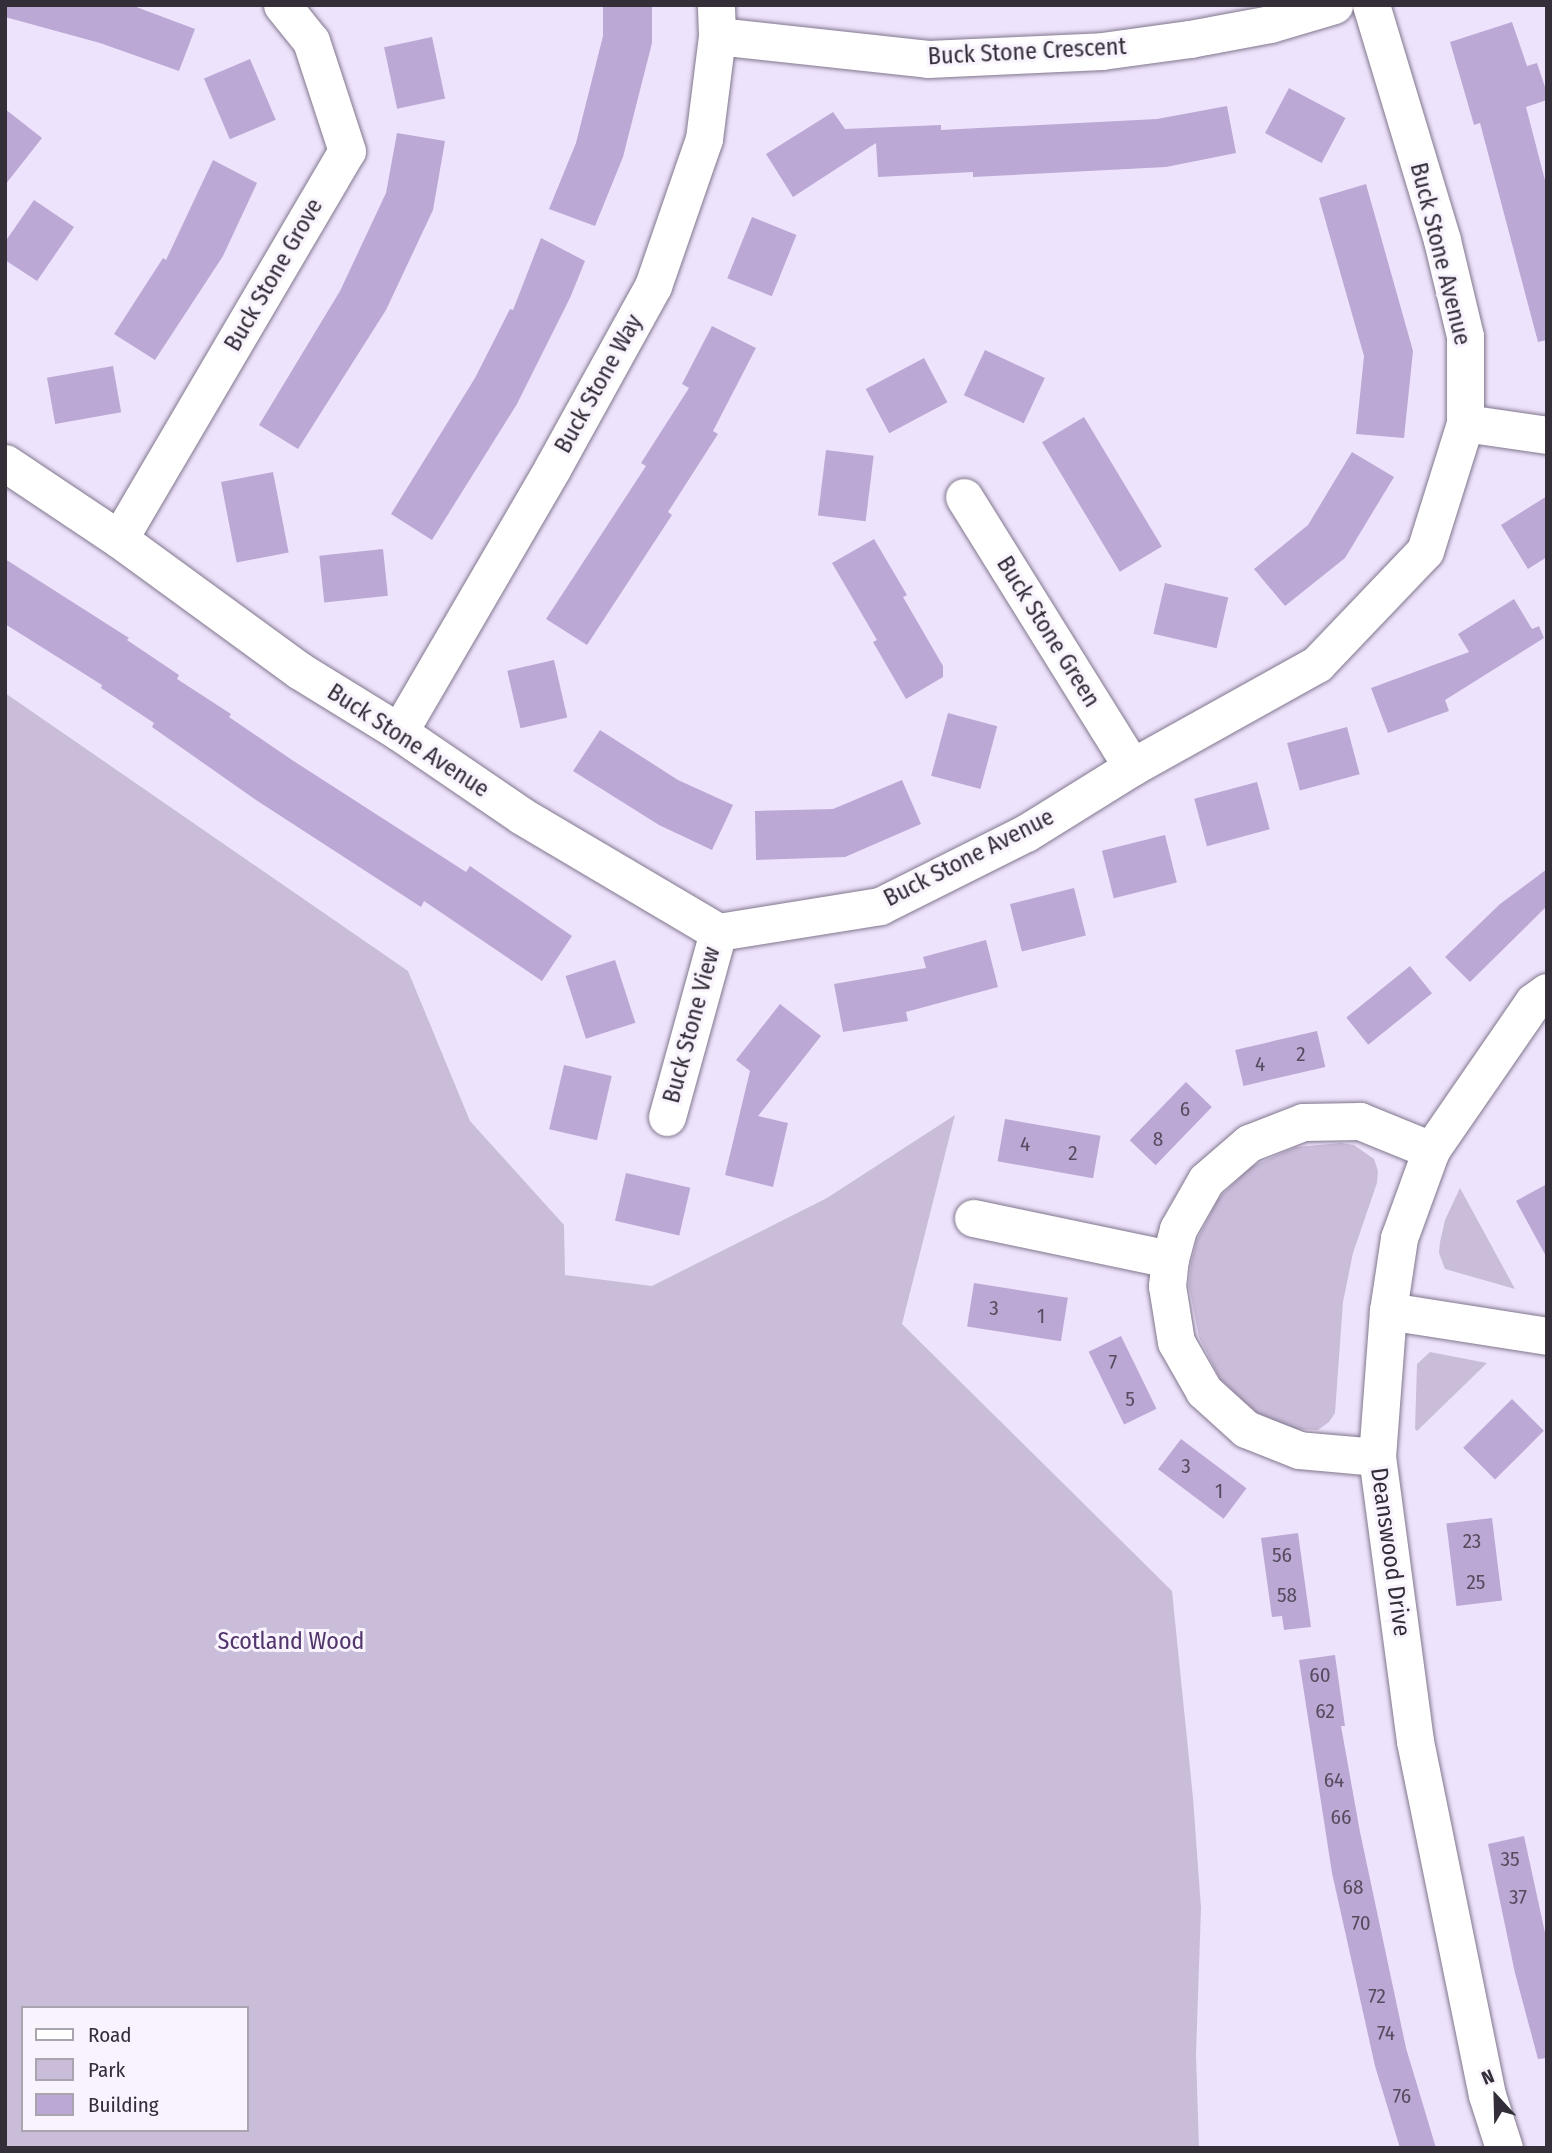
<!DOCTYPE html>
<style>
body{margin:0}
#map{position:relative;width:1552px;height:2153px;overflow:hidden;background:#eee3fc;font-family:"Fira Sans Condensed",sans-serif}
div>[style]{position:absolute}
.green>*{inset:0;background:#cabdda}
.building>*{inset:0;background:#bca8d4;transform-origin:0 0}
.roads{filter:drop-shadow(0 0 2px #81778d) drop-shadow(0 0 2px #81778d)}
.minor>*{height:37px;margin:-18.5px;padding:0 18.5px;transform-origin:18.5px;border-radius:18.5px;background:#fff}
span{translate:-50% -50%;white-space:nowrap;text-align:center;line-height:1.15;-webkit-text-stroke:6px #f8f3fd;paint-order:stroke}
.number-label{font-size:21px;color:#554c5f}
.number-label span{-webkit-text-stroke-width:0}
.street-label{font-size:24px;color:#332e38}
.park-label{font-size:24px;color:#51356c}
.frame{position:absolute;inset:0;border:7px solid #332e38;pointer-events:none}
.legend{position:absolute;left:21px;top:2006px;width:228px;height:126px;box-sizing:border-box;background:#f8f3fd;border:2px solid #a9a4ae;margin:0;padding:9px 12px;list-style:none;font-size:21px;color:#332e38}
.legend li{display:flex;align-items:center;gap:14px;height:35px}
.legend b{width:35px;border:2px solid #a9a4ae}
.north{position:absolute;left:1461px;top:2062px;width:70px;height:70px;-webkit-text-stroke:5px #f8f3fd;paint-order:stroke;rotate:338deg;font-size:19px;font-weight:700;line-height:28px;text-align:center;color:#332e38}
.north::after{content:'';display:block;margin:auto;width:24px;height:32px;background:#332e38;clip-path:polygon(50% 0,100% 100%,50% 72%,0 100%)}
</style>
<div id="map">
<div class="green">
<i style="clip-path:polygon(evenodd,5px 693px,408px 971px,470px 1121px,564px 1225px,565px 1275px,652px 1286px,827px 1198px,955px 1115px,902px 1324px,1172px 1591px,1193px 1798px,1201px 1908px,1196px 2055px,1199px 2148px,5px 2148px,5px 693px,23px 2008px,247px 2008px,247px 2130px,23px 2130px,23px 2008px)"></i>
<i style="clip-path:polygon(1341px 1143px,1354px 1145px,1374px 1159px,1378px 1171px,1377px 1183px,1353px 1253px,1343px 1302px,1335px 1413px,1329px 1422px,1318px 1430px,1290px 1429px,1270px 1422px,1254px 1411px,1220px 1379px,1199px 1337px,1189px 1286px,1191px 1263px,1197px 1240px,1218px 1199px,1250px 1167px,1296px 1147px)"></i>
<i style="clip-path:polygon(1460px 1188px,1515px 1289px,1445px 1269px,1439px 1253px,1440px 1242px,1445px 1220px)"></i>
<i style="clip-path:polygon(1430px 1352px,1487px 1363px,1417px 1431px,1415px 1429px,1417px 1364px)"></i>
</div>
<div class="building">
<i style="clip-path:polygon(5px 5px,131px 5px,195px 29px,179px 71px,100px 43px,5px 17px)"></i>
<i style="clip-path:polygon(603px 5px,652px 5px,652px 43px,623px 157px,595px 226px,549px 209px,576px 143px,603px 36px)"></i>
<i style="clip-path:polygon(1512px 22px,1527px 66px,1537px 63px,1547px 93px,1547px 100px,1526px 107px,1547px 188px,1547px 340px,1538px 342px,1480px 123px,1474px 125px,1450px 42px)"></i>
<i style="left:432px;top:37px;width:63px;height:49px;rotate:78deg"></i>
<i style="left:250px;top:59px;width:66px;height:50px;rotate:67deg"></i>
<i style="left:1289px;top:88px;width:64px;height:51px;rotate:28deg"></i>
<i style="clip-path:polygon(1227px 106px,1236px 153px,1166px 167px,973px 177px,973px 172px,878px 177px,876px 143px,793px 197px,766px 154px,833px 112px,845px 129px,941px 125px,941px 130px,1157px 119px)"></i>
<i style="clip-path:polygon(5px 109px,42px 138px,5px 185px)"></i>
<i style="clip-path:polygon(397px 133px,445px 141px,433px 210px,386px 310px,298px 449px,259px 425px,340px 291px,386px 193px)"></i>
<i style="clip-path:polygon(213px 160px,257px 183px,223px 256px,155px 360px,114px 334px,163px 258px,166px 260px)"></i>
<i style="clip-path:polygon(1366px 184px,1413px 351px,1404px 438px,1356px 434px,1364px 356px,1319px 198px)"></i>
<i style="clip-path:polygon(34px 200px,74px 227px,37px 281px,5px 260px,5px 242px)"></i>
<i style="left:752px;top:217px;width:48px;height:66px;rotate:22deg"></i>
<i style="clip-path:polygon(541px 238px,585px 261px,570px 298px,517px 404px,432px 540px,391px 514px,475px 378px,510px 309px,513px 310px)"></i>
<i style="clip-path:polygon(712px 326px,756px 348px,713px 431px,718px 434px,668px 512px,672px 515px,587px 645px,546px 619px,646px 466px,641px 463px,689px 388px,682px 384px)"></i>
<i style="left:985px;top:350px;width:66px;height:50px;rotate:25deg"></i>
<i style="left:924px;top:358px;width:50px;height:66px;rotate:62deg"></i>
<i style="left:113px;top:366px;width:47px;height:67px;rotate:80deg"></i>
<i style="left:1084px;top:417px;width:151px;height:49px;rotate:59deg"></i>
<i style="left:826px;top:450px;width:48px;height:66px;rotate:7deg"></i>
<i style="clip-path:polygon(1352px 452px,1394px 477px,1345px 558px,1285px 606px,1254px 569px,1308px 525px)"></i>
<i style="left:273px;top:472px;width:82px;height:53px;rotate:79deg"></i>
<i style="clip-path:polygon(1547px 496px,1547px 557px,1528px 569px,1501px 525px)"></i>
<i style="clip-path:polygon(874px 539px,907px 595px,903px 597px,943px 666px,943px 677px,906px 699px,873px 642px,877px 640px,832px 563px)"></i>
<i style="left:383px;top:549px;width:47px;height:64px;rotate:84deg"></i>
<i style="clip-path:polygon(5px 559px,129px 638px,127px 640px,179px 675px,177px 679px,231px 714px,229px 717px,292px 760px,466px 872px,470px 866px,572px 936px,542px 981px,424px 901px,421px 907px,256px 800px,152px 727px,154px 723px,101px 688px,102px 685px,5px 624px)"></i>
<i style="left:1165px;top:583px;width:65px;height:52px;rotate:13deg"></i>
<i style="clip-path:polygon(1514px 599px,1532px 629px,1539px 626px,1544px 638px,1445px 700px,1449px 711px,1388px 733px,1371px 688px,1469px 652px,1458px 634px)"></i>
<i style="left:554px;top:660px;width:59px;height:48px;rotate:77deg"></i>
<i style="left:948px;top:713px;width:51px;height:65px;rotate:15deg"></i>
<i style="left:1347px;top:727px;width:49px;height:62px;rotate:75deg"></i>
<i style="clip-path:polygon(600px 730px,678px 780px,733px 805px,712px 850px,659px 825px,573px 771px)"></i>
<i style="clip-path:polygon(902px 780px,921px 824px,845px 857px,756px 860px,755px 811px,833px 809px)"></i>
<i style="left:1257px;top:782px;width:49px;height:65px;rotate:75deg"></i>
<i style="left:1165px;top:835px;width:49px;height:65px;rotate:76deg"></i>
<i style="clip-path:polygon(1547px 869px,1547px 906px,1470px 982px,1445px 957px,1500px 904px)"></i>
<i style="left:1074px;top:888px;width:49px;height:66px;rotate:76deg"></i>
<i style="clip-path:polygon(986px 940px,998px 987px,906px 1012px,908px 1021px,843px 1032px,834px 984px,926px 968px,923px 957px)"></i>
<i style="left:615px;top:960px;width:66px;height:52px;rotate:72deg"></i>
<i style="left:1410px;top:966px;width:35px;height:82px;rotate:51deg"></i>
<i style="clip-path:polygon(780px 1004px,821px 1036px,758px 1116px,788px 1123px,773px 1187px,725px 1175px,750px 1071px,736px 1060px)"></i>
<i style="left:1317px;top:1031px;width:37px;height:84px;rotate:77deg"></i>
<i style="left:564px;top:1065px;width:49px;height:66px;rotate:13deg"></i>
<i style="left:1186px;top:1082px;width:36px;height:81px;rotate:44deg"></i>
<i style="left:1005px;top:1119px;width:97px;height:43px;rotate:10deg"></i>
<i style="left:626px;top:1173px;width:66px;height:49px;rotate:13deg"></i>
<i style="clip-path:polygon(1547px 1184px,1547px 1258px,1516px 1201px)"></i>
<i style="left:974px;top:1283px;width:95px;height:44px;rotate:9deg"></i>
<i style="left:1121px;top:1336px;width:81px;height:36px;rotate:64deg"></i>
<i style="left:1512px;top:1399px;width:45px;height:69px;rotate:45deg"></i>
<i style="left:1181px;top:1439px;width:82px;height:38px;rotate:37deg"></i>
<i style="left:1492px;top:1518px;width:83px;height:46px;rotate:83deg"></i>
<i style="clip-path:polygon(1298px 1533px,1311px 1627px,1284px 1630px,1282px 1616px,1272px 1617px,1261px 1538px)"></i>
<i style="clip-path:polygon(1335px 1655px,1345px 1726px,1341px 1726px,1360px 1832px,1406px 2048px,1436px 2148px,1400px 2148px,1375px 2066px,1332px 1873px,1299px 1660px)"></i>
<i style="clip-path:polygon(1524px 1836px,1547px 1942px,1547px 2058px,1538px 2059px,1515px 1973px,1488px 1844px)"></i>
</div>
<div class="roads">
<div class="minor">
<i style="left:717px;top:36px;width:212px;rotate:6.2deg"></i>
<i style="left:928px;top:59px;width:174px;rotate:-2.6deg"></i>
<i style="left:1102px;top:51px;width:89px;rotate:-7.8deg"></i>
<i style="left:1190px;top:39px;width:81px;rotate:-10.6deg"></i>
<i style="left:1270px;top:24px;width:67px;rotate:-16.5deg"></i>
<i style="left:1465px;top:423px;width:83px;rotate:8.3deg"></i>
<i style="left:5px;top:463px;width:137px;rotate:33.7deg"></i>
<i style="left:119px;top:539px;width:224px;rotate:36.1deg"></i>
<i style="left:300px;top:671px;width:116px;rotate:31.6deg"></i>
<i style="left:399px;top:732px;width:149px;rotate:34.3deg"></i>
<i style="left:522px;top:816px;width:228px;rotate:30.6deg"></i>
<i style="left:718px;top:932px;width:164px;rotate:-9.1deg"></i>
<i style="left:880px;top:906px;width:163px;rotate:-26.6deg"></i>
<i style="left:1026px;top:833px;width:125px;rotate:-31.9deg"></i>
<i style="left:1132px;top:767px;width:212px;rotate:-29.1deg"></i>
<i style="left:1317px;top:664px;width:156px;rotate:-46.3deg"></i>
<i style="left:1425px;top:551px;width:134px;rotate:-72.6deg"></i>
<i style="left:1465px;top:423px;width:87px;rotate:-90deg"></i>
<i style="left:1465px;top:336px;width:99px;rotate:-103.5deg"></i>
<i style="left:1442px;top:240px;width:245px;rotate:-106.8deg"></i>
<i style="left:964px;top:497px;width:318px;rotate:58.1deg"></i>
<i style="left:119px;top:539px;width:450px;rotate:-59.6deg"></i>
<i style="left:347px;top:151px;width:116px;rotate:-108.1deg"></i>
<i style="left:311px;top:41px;width:46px;rotate:-128.9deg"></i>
<i style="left:399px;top:732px;width:306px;rotate:-59.8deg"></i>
<i style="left:553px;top:467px;width:207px;rotate:-61.1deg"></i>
<i style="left:653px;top:286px;width:156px;rotate:-70.9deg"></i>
<i style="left:704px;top:139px;width:104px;rotate:-82.8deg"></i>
<i style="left:717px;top:36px;width:31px;rotate:-92deg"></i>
<i style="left:667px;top:1117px;width:192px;rotate:-74.6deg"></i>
<i style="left:973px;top:1218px;width:201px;rotate:11.8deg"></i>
<i style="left:1388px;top:1311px;width:161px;rotate:8.9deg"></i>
<i style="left:1377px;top:1457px;width:78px;rotate:-174.9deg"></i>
<i style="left:1299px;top:1450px;width:57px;rotate:-158.4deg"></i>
<i style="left:1246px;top:1429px;width:57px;rotate:-137.9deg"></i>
<i style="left:1204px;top:1391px;width:56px;rotate:-119.7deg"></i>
<i style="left:1176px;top:1342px;width:57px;rotate:-99.1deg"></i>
<i style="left:1167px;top:1286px;width:27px;rotate:-84deg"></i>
<i style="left:1170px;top:1259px;width:31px;rotate:-75deg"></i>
<i style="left:1178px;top:1229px;width:56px;rotate:-60.3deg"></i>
<i style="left:1206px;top:1180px;width:57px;rotate:-40.7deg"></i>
<i style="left:1249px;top:1143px;width:58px;rotate:-21.3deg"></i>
<i style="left:1303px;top:1122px;width:57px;rotate:-1deg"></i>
<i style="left:1360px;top:1121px;width:77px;rotate:22.2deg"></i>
<i style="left:1504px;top:2148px;width:56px;rotate:-107.8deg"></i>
<i style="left:1487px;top:2095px;width:361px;rotate:-101.5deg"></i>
<i style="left:1415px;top:1741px;width:287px;rotate:-97.6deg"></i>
<i style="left:1377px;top:1457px;width:146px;rotate:-85.7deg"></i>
<i style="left:1388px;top:1311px;width:74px;rotate:-81.4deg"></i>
<i style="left:1399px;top:1238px;width:94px;rotate:-70deg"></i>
<i style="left:1431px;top:1150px;width:180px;rotate:-55.4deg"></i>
<i style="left:1533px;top:1002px;width:17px;rotate:-36deg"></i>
</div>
</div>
<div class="number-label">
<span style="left:1301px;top:1054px">2</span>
<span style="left:1260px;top:1064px">4</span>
<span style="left:1185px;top:1109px">6</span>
<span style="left:1158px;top:1139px">8</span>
<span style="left:1025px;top:1144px">4</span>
<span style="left:1073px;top:1153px">2</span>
<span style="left:994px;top:1308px">3</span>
<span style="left:1041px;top:1316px">1</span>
<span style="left:1113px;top:1362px">7</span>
<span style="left:1130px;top:1399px">5</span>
<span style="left:1186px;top:1466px">3</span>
<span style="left:1219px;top:1491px">1</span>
<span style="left:1472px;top:1541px">23</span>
<span style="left:1282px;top:1555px">56</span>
<span style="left:1476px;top:1582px">25</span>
<span style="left:1287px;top:1595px">58</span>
<span style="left:1320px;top:1675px">60</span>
<span style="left:1325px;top:1711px">62</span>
<span style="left:1334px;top:1780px">64</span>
<span style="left:1341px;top:1817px">66</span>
<span style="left:1510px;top:1859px">35</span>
<span style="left:1353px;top:1887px">68</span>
<span style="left:1518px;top:1897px">37</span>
<span style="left:1361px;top:1923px">70</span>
<span style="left:1377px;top:1996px">72</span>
<span style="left:1386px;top:2033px">74</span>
<span style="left:1402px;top:2096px">76</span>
</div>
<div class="street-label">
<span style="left:1027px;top:52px;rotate:-3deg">Buck Stone Crescent</span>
<span style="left:1440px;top:254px;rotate:76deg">Buck Stone Avenue</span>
<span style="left:274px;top:275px;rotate:-60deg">Buck Stone Grove</span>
<span style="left:599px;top:384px;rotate:-61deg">Buck Stone Way</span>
<span style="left:1048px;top:632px;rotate:58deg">Buck Stone Green</span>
<span style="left:408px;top:741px;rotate:33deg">Buck Stone Avenue</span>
<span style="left:969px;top:858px;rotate:-27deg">Buck Stone Avenue</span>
<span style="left:692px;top:1025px;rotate:-75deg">Buck Stone View</span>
<span style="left:1390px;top:1552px;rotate:82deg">Deanswood Drive</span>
</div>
<div class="park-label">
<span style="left:291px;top:1642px">Scotland Wood</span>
</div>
<div class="frame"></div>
<ul class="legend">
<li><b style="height:9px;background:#fff"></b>Road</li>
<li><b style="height:19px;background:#cabdda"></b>Park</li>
<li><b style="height:19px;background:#bca8d4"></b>Building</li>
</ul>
<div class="north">N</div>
</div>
